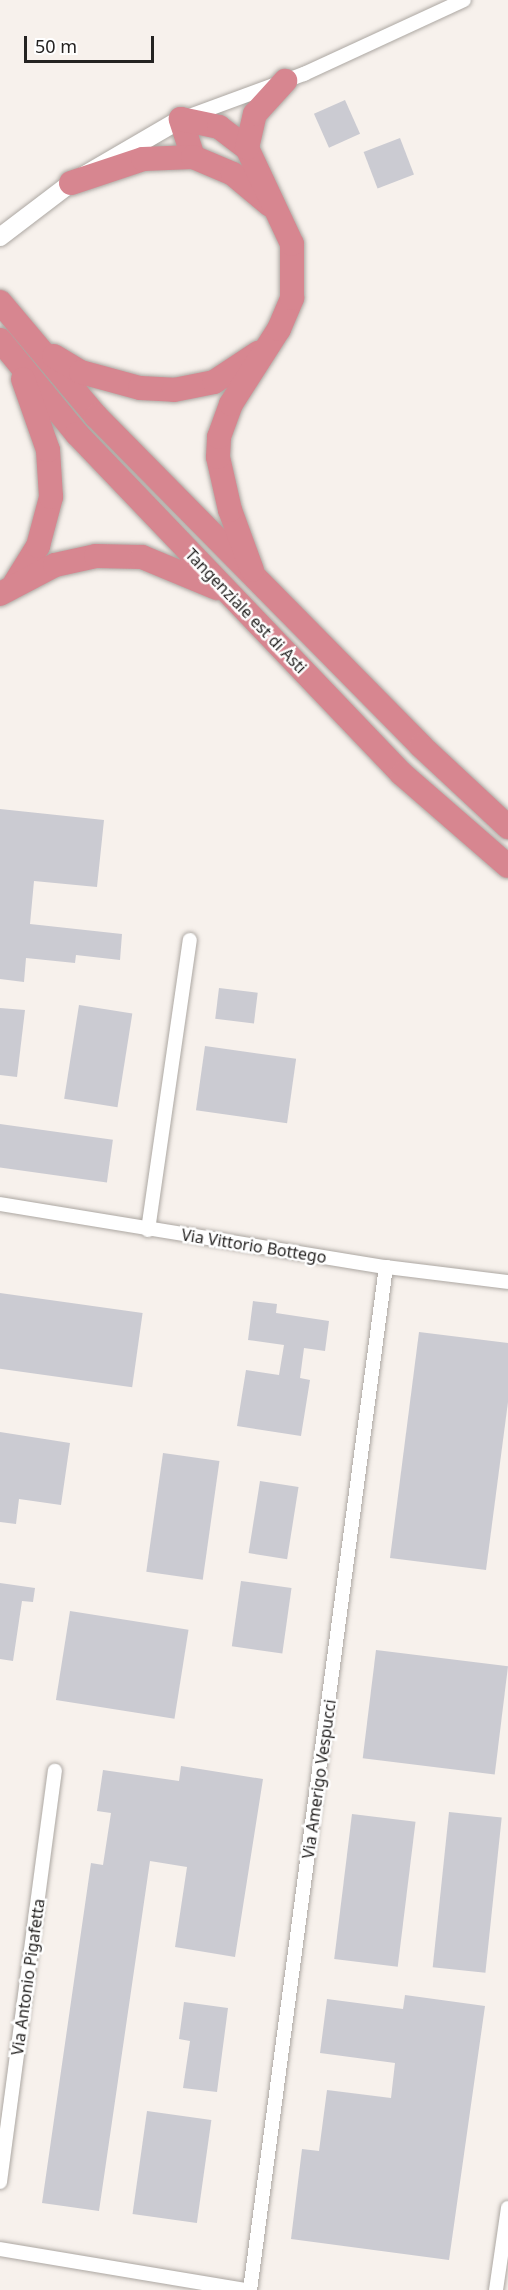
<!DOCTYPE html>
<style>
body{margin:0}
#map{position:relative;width:508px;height:2290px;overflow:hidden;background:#f7f1ec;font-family:"Noto Sans",sans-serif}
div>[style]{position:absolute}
.building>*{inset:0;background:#cbcbd2;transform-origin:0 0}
.roads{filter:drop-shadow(0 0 2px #aca7a2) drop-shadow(0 0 2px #aca7a2)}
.minor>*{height:14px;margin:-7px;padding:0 7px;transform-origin:7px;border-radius:7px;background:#fff}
.tertiary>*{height:18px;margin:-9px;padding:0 9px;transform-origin:9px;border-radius:9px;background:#fff}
.trunk>*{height:24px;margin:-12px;padding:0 12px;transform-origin:12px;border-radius:12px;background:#d78690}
span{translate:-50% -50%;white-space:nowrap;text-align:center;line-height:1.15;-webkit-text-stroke:5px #fff;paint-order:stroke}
.street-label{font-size:16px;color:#252322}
.scale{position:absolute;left:24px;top:36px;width:130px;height:27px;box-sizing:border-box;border:3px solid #252322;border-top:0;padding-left:8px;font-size:18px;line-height:21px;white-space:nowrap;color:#252322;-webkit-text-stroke:4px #fff;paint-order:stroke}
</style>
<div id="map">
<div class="building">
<i style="left:345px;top:100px;width:37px;height:34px;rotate:66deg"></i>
<i style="left:400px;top:138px;width:39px;height:39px;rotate:69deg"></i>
<i style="clip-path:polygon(0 809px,104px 820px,97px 887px,34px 881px,30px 924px,122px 934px,120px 960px,76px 955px,75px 963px,26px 958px,24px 982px,0 979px)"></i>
<i style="left:219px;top:988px;width:39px;height:31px;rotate:7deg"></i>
<i style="left:79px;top:1005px;width:54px;height:95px;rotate:9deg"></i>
<i style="clip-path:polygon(0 1008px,25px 1010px,17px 1077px,0 1075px)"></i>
<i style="left:205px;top:1046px;width:92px;height:65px;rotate:8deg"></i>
<i style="left:0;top:1124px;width:114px;height:43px;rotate:8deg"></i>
<i style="left:0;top:1293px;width:144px;height:75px;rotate:8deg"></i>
<i style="clip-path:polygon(253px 1301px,277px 1304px,276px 1313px,329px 1321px,325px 1351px,304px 1348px,300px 1378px,310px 1380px,301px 1436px,237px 1426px,246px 1370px,279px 1375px,284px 1345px,248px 1340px)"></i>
<i style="clip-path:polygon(419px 1332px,508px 1343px,508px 1402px,486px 1570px,390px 1558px)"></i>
<i style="clip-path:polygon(0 1432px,70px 1443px,61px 1505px,19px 1499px,16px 1524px,0 1522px)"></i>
<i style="left:163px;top:1453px;width:57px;height:120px;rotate:8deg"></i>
<i style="left:260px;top:1481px;width:39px;height:73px;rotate:9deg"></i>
<i style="left:241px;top:1581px;width:51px;height:66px;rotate:8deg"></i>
<i style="clip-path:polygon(0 1583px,35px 1588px,33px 1602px,22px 1601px,13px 1661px,0 1659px)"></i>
<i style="left:70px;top:1611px;width:120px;height:90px;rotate:9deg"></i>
<i style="left:376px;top:1650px;width:133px;height:109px;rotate:7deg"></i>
<i style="clip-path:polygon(181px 1766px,263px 1779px,235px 1957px,175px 1947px,187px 1867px,150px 1861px,99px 2211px,42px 2203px,91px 1863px,103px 1865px,111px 1813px,97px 1811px,103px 1770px,179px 1781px)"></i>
<i style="left:449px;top:1812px;width:53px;height:156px;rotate:6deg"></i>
<i style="left:352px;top:1814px;width:64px;height:146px;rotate:7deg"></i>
<i style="clip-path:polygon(405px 1995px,485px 2006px,449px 2260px,291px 2239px,302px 2149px,319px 2151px,327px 2090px,391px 2098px,395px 2063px,320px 2053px,327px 1999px,403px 2009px)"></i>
<i style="clip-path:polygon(184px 2002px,228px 2008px,217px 2092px,183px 2088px,190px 2041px,179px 2039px)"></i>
<i style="left:147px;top:2111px;width:65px;height:104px;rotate:8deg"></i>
</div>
<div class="roads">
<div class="minor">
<i style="left:187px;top:117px;width:125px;rotate:-20.2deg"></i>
<i style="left:304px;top:74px;width:176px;rotate:-24.8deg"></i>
<i style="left:0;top:1204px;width:391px;rotate:9.3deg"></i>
<i style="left:386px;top:1267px;width:123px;rotate:7deg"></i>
<i style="left:148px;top:1230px;width:293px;rotate:-81.8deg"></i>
<i style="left:0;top:2182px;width:415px;rotate:-82.4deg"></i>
<i style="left:0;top:2249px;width:249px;rotate:9.5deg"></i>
<i style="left:250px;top:2290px;width:1032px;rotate:-82.43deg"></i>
<i style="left:496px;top:2290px;width:83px;rotate:-81.7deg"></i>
</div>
<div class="tertiary">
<i style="left:0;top:237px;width:89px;rotate:-37.3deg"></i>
<i style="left:71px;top:183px;width:127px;rotate:-30.2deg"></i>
</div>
<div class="trunk">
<i style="left:193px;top:157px;width:40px;rotate:-108deg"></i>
<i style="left:181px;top:119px;width:39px;rotate:12deg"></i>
<i style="left:219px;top:127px;width:35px;rotate:37deg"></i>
<i style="left:71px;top:183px;width:76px;rotate:-18.4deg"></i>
<i style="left:143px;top:159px;width:50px;rotate:-2.3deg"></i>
<i style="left:193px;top:157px;width:43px;rotate:23deg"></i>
<i style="left:233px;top:174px;width:48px;rotate:40deg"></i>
<i style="left:0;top:302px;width:149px;rotate:49.9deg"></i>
<i style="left:96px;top:416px;width:463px;rotate:45.4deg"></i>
<i style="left:421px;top:746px;width:119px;rotate:43deg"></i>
<i style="left:0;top:340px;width:122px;rotate:50.7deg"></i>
<i style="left:77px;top:434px;width:470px;rotate:46.3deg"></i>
<i style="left:402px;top:774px;width:140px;rotate:41deg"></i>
<i style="left:54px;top:356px;width:31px;rotate:31deg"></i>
<i style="left:81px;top:372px;width:61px;rotate:15.2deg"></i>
<i style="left:140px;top:388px;width:34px;rotate:3deg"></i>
<i style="left:174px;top:390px;width:41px;rotate:-11.3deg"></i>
<i style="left:214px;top:382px;width:53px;rotate:-33.4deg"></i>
<i style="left:252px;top:570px;width:64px;rotate:-110.1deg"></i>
<i style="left:230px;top:510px;width:54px;rotate:-102.8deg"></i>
<i style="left:218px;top:457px;width:20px;rotate:-87deg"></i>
<i style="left:219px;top:437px;width:35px;rotate:-70deg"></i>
<i style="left:231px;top:404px;width:89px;rotate:-57.4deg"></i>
<i style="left:279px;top:329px;width:34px;rotate:-67deg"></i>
<i style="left:292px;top:298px;width:54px;rotate:-90deg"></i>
<i style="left:292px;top:244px;width:106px;rotate:-115.1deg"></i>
<i style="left:247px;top:148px;width:35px;rotate:-77deg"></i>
<i style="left:255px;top:114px;width:45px;rotate:-47.7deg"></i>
<i style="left:15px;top:583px;width:44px;rotate:-58.1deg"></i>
<i style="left:38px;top:546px;width:51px;rotate:-75.1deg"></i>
<i style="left:51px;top:497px;width:47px;rotate:-93.7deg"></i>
<i style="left:48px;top:450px;width:75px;rotate:-109.4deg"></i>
<i style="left:0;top:594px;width:62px;rotate:-27.8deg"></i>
<i style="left:55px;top:565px;width:42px;rotate:-12.4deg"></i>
<i style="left:96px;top:556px;width:46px;rotate:1.2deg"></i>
<i style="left:142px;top:557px;width:81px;rotate:22.5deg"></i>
</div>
</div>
<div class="street-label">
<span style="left:246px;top:611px;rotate:46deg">Tangenziale est di Asti</span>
<span style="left:254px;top:1246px;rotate:9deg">Via Vittorio Bottego</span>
<span style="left:319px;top:1779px;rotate:-82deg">Via Amerigo Vespucci</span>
<span style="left:28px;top:1977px;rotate:-82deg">Via Antonio Pigafetta</span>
</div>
<div class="scale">50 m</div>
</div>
